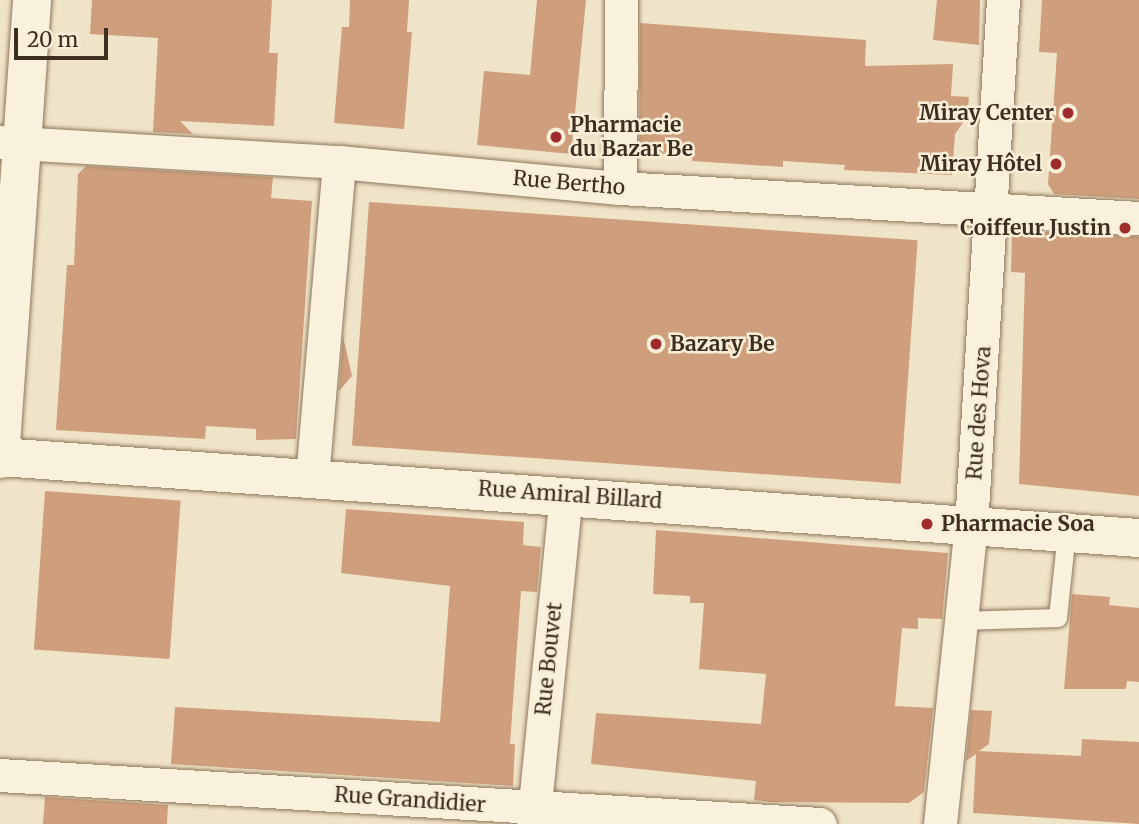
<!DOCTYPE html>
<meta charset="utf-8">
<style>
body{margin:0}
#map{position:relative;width:1139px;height:824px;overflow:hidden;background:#f0e4c8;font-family:Merriweather,serif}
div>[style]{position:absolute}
.building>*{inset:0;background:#cf9f7d;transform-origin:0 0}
.roads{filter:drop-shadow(0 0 2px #8d765c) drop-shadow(0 0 2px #8d765c)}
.service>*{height:18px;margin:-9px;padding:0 9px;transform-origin:9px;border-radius:9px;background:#faf1dc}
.minor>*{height:33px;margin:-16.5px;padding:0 16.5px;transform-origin:16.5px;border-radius:16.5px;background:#faf1dc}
.tertiary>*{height:38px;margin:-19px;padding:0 19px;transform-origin:19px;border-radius:19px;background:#faf1dc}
.dots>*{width:19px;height:19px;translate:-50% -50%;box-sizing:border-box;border:4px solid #f7eed8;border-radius:50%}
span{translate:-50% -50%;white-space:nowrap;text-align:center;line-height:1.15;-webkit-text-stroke:5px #f7eed8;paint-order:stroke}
.poi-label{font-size:21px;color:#3d2e20;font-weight:700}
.right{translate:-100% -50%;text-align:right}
.left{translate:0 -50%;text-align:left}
.street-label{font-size:21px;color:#3d2e20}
.scale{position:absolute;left:14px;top:28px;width:94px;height:32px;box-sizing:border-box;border:4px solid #3d2e20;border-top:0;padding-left:9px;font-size:21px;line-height:24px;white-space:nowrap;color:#3d2e20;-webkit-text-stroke:5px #f7eed8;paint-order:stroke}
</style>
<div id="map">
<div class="building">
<i style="clip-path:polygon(92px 0,272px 0,269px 53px,278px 53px,274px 126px,180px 121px,193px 134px,153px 132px,158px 38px,90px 34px)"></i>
<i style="clip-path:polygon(350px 0,409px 0,407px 32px,412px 32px,404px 129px,334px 123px,342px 27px,349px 27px)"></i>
<i style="clip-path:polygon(537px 0,586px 0,571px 154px,477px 145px,484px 71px,530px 75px)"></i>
<i style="clip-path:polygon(937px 0,980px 0,979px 45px,933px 40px)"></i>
<i style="clip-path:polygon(1042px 0,1139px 0,1139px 199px,1054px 194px,1048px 184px,1057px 53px,1039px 52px)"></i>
<i style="clip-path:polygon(640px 23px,866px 40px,865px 66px,953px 64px,951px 96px,969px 97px,967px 117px,955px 134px,952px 175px,844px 170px,845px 165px,783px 161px,783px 167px,692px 161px,692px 156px,639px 152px)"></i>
<i style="clip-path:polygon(86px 166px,273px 177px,271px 198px,312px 201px,296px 439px,256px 440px,256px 429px,206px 426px,205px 439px,56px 430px,67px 265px,74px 265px,78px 174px)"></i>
<i style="left:369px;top:202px;width:550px;height:244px;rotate:4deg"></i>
<i style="clip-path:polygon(1012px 230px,1139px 237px,1139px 496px,1019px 484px,1025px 273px,1011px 272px)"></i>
<i style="clip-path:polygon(343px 336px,352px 376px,339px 391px)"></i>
<i style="left:45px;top:491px;width:136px;height:159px;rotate:4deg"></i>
<i style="clip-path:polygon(346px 509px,524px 522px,523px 545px,541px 547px,537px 592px,521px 591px,510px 744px,515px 744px,513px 786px,171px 764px,175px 707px,440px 722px,450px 586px,341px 573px)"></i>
<i style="clip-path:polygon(656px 530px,948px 553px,942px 619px,918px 618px,918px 629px,902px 628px,895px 706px,933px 708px,924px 792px,909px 803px,769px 802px,754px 800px,756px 781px,591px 764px,596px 713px,761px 724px,766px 674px,699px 669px,704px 603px,690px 603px,690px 596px,653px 594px)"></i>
<i style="clip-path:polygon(1072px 594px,1110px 597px,1109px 605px,1139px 608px,1139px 682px,1127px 681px,1126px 689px,1064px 689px)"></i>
<i style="clip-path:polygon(971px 710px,992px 711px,989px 744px,979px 751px,1081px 756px,1082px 739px,1139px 742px,1139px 824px,973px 813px,976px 754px,966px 761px)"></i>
<i style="clip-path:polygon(45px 797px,168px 805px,167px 824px,43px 824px)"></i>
</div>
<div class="roads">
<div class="service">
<i style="left:959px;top:621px;width:99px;rotate:-1.7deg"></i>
<i style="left:1058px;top:618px;width:86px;rotate:-84deg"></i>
</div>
<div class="minor">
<i style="left:0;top:142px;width:340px;rotate:3.4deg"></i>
<i style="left:339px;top:162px;width:282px;rotate:5.3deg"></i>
<i style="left:620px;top:188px;width:520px;rotate:3.31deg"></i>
<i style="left:620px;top:188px;width:188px;rotate:-89.7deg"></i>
<i style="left:312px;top:478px;width:317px;rotate:-85.1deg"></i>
<i style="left:0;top:775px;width:821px;rotate:3.42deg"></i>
<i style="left:533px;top:824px;width:331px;rotate:-84.3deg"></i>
<i style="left:940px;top:824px;width:300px;rotate:-84.1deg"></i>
<i style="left:971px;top:526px;width:527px;rotate:-86.52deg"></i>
</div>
<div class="tertiary">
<i style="left:0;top:457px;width:1142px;rotate:4.07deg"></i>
<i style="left:0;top:459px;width:460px;rotate:-86deg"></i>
</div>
</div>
<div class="dots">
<i style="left:1068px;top:113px;background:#9e2a2b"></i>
<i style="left:556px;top:137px;background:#9e2a2b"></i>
<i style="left:1056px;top:164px;background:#9e2a2b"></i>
<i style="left:1125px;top:228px;background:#9e2a2b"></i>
<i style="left:656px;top:344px;background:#9e2a2b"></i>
<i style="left:927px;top:524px;background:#9e2a2b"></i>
</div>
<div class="poi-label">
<span class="right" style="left:1054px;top:113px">Miray Center</span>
<span class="left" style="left:570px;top:137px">Pharmacie<br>du Bazar Be</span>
<span class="right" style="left:1042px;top:164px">Miray Hôtel</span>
<span class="right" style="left:1111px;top:228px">Coiffeur Justin</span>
<span class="left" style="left:670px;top:344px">Bazary Be</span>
<span class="left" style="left:941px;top:524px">Pharmacie Soa</span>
</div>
<div class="street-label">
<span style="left:569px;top:183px;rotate:5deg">Rue Bertho</span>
<span style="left:979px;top:413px;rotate:-86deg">Rue des Hova</span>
<span style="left:570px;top:495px;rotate:4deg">Rue Amiral Billard</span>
<span style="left:549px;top:659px;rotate:-84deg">Rue Bouvet</span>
<span style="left:410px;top:800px;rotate:4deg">Rue Grandidier</span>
</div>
<div class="scale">20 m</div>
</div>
